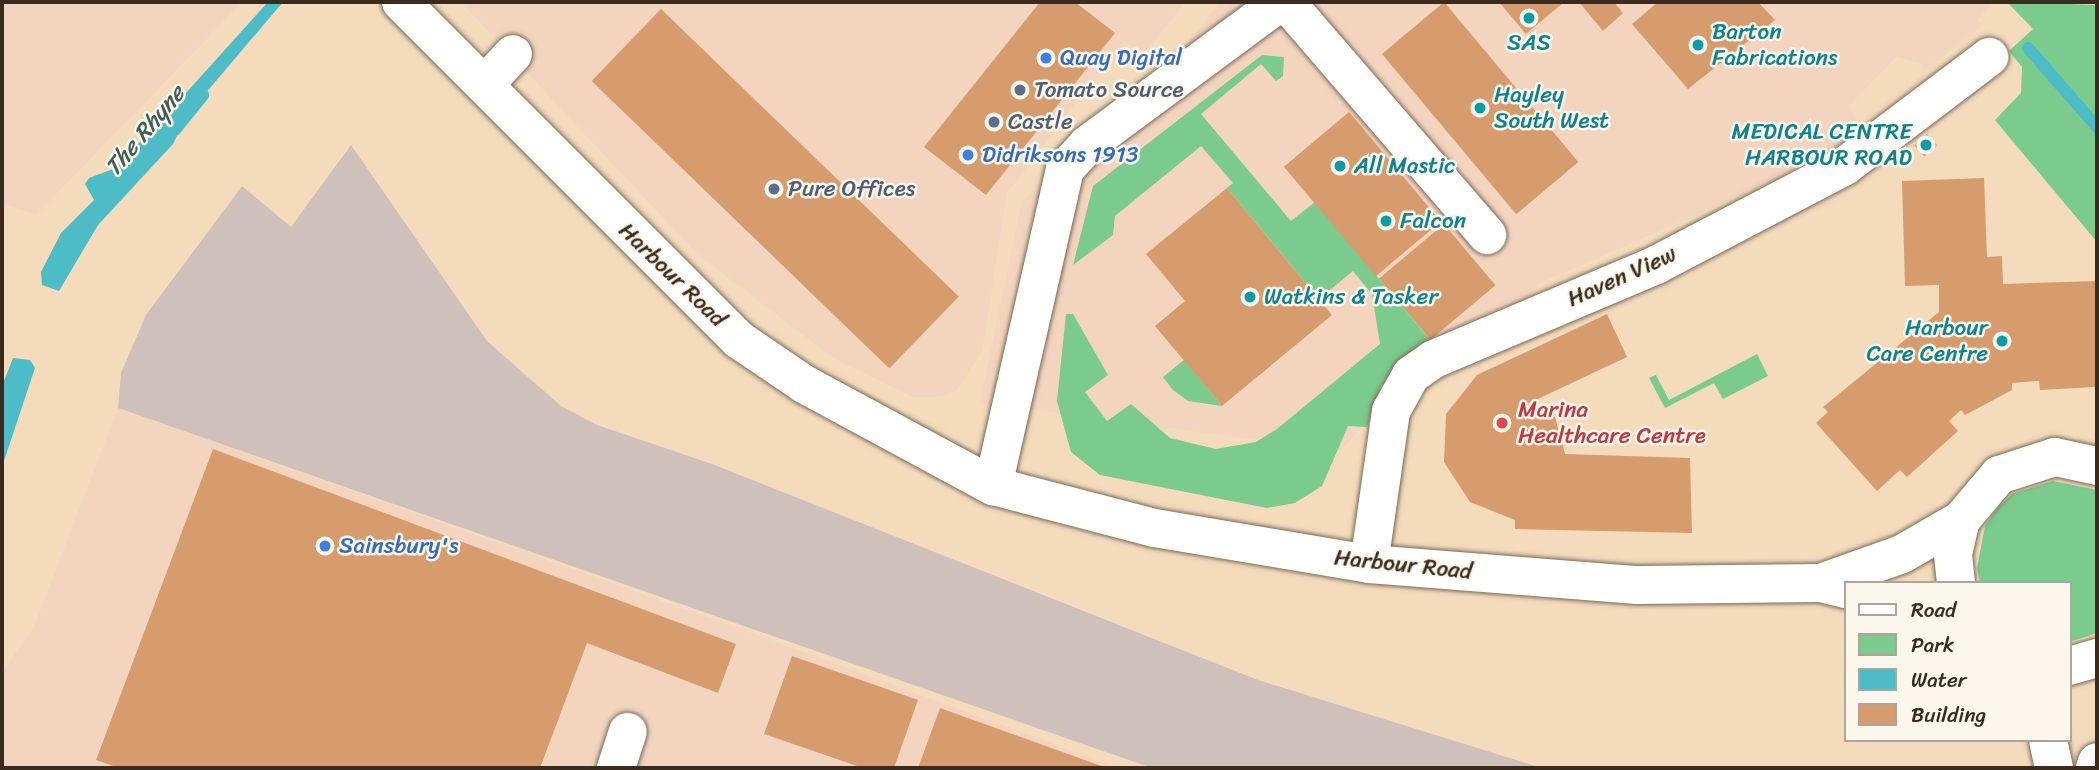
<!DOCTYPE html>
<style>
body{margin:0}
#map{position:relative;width:2099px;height:770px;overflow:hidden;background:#f3dbbc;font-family:Sriracha,sans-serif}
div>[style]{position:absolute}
.built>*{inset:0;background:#f3d4bf}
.industrial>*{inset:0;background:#cfc0bb}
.green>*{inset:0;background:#7acb8d}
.water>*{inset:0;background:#4ebcc6}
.stream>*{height:12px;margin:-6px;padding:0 6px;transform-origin:6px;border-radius:6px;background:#4ebcc6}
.building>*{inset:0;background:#d79c6d;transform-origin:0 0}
.roads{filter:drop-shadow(0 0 2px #7b6855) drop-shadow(0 0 2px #7b6855)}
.minor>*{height:38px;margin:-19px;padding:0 19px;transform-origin:19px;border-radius:19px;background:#fff}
.dots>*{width:19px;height:19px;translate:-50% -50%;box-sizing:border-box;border:4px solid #fbf7ec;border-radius:50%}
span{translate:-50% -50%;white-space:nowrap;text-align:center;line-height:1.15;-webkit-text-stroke:5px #fbf7ec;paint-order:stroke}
.culture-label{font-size:23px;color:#0d838f}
.left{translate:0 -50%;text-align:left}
.right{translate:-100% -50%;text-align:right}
.shop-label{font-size:23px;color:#366cbe}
.service-label{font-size:23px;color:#4e5e75}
.street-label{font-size:23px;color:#3b2a1e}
.health-label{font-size:23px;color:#be3a42}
.water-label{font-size:24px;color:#425d59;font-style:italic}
.frame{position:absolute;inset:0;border:4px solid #3b2a1e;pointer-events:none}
.legend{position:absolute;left:1844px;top:581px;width:228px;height:161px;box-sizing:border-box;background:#fbf7ec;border:2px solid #aea59a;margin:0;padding:9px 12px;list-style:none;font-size:21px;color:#3b2a1e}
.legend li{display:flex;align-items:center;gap:14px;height:35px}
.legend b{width:35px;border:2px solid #aea59a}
</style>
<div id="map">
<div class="built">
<i style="clip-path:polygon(2px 2px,242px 2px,36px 215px,2px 203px)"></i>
<i style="clip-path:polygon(461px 2px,1185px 2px,1144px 55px,1124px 41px,1007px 193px,982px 351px,957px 390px,940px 397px,913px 397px,835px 359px,697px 254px)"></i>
<i style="clip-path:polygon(1220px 2px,1993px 2px,1978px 20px,1981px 27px,1923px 72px,1922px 64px,1897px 56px,1849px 106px,1863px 130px,1778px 179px,1538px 284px,1527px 303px,1391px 369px,1375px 390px,1366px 423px,1340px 451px,980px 403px,1022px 201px,1198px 31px)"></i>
<i style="clip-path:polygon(118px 408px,763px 637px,1118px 768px,2px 768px,2px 673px,34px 627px)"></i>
</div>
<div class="industrial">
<i style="clip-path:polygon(351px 145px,487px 341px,561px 406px,597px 425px,712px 464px,1258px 680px,1542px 768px,1152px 768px,118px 408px,121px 373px,146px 315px,242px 186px,291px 227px)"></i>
</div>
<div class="green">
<i style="clip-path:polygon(2007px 2px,2097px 5px,2097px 242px,1995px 120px,2021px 93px,2022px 67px,2009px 51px,2033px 29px)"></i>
<i style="clip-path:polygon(1262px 55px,1284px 57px,1283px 76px,1276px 81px,1261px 64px,1201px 114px,1291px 221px,1315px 202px,1430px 340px,1381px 386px,1367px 427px,1348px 426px,1322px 486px,1295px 503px,1267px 508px,1100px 475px,1071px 452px,1057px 401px,1066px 314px,1073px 314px,1108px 375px,1085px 392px,1107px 421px,1131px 404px,1170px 438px,1216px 449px,1256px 442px,1277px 429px,1380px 344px,1372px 294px,1353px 271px,1319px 299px,1227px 188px,1233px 183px,1201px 146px,1115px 216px,1113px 235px,1073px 265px,1093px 186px)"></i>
<i style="clip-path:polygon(1757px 354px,1768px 376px,1723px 399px,1714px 383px,1665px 408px,1649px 378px,1656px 375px,1669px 400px)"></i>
<i style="clip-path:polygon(1184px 360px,1222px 406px,1188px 401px,1173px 390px,1163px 377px)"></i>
<i style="clip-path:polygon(2053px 481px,2097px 490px,2097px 633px,2069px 642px,2069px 583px,1980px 583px,1977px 568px,1985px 526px,1997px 509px,2012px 494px)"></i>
</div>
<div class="water">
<i style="clip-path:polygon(268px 2px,283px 2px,187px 115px,173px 144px,98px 225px,59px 291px,42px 285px,41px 272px,61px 233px,94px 200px,85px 184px,89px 178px,113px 169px,158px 124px)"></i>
<i style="clip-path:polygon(13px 358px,30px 360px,35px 368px,2px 467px,2px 386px)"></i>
</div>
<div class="stream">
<i style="left:2028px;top:48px;width:105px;rotate:48.9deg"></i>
<i style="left:175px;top:130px;width:45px;rotate:-51.3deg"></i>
</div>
<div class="building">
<i style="clip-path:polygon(1040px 2px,1075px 2px,1115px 33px,986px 195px,924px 147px)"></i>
<i style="left:1444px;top:2px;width:209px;height:81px;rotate:50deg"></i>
<i style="clip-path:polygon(1499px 2px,1564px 2px,1526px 34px)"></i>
<i style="clip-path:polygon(1579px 2px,1614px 2px,1623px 13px,1603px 31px)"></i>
<i style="clip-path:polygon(1658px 2px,1758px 2px,1775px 20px,1688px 89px,1632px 24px)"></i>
<i style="left:661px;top:9px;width:414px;height:100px;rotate:44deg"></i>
<i style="left:1349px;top:112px;width:143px;height:85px;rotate:50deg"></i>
<i style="left:1927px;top:134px;width:15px;height:17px;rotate:48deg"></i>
<i style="clip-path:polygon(1984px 178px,1987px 257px,2002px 256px,2003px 284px,2097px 281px,2095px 387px,2040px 390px,2039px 381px,2012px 383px,2012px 390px,1965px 415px,1961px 410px,1949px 421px,1958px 431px,1907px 477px,1900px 470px,1877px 491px,1816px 423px,1828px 412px,1823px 407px,1939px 312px,1939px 285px,1905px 286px,1902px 181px)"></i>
<i style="clip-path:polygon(1227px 188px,1332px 315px,1222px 406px,1155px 326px,1185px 301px,1146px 254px)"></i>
<i style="left:1444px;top:224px;width:80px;height:85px;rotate:50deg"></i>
<i style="clip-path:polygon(1607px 314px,1627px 357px,1527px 404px,1555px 417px,1565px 454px,1690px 458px,1692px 533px,1515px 529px,1515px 520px,1470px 502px,1444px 462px,1446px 414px,1477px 375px)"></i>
<i style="clip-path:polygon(213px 449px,736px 644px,718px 693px,587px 643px,540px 768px,119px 768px,96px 760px)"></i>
<i style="clip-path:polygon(792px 656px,918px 700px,894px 768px,863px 768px,764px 734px)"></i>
<i style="clip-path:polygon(940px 708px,1107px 768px,918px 768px)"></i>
</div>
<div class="roads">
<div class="minor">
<i style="left:401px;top:2px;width:478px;rotate:45deg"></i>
<i style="left:739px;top:340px;width:78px;rotate:34.1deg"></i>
<i style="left:804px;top:384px;width:215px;rotate:28.4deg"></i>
<i style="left:993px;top:486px;width:166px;rotate:14.6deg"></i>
<i style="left:1154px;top:528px;width:218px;rotate:9.5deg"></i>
<i style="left:1369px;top:564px;width:269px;rotate:4.5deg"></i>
<i style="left:1637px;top:585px;width:184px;rotate:-0.6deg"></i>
<i style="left:1821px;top:583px;width:25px;rotate:14deg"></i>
<i style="left:1286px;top:2px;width:308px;rotate:49.2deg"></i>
<i style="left:487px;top:82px;width:38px;rotate:-47deg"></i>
<i style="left:993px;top:486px;width:325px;rotate:-77.2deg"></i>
<i style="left:1065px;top:169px;width:33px;rotate:-47deg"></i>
<i style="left:1087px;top:145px;width:240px;rotate:-36.5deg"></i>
<i style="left:1369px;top:564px;width:155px;rotate:-81.8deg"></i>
<i style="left:1391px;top:411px;width:41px;rotate:-60.9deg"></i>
<i style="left:1411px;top:375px;width:28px;rotate:-35deg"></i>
<i style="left:1434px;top:359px;width:241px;rotate:-22.9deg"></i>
<i style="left:1656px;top:265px;width:213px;rotate:-27.6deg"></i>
<i style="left:1845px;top:166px;width:181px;rotate:-37.1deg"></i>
<i style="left:1821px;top:583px;width:86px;rotate:-19.7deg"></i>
<i style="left:1902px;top:554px;width:68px;rotate:-30deg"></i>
<i style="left:1956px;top:583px;width:29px;rotate:-96deg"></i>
<i style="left:1953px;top:554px;width:35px;rotate:-77deg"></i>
<i style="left:1961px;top:520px;width:59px;rotate:-49.8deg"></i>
<i style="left:1999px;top:475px;width:59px;rotate:-17.8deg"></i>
<i style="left:2055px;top:457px;width:43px;rotate:12.1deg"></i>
<i style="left:2069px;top:666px;width:29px;rotate:-16deg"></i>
<i style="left:2048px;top:740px;width:29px;rotate:78deg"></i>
<i style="left:616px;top:768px;width:38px;rotate:-72deg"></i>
<i style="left:2095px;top:768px;width:6px;rotate:-72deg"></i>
</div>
</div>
<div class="dots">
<i style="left:1529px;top:18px;background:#0f9aa8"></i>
<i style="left:1698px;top:45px;background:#0f9aa8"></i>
<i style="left:1046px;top:58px;background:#3f7fe0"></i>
<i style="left:1020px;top:90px;background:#5c6f8a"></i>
<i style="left:1480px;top:108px;background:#0f9aa8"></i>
<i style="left:994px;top:122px;background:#5c6f8a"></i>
<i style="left:1926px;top:145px;background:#0f9aa8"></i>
<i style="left:968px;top:155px;background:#3f7fe0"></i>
<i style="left:1340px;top:166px;background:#0f9aa8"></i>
<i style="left:774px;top:189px;background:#5c6f8a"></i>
<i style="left:1386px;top:221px;background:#0f9aa8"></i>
<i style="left:1250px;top:297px;background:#0f9aa8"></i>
<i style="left:2002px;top:341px;background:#0f9aa8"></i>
<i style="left:1502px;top:423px;background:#e0444e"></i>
<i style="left:325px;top:546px;background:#3f7fe0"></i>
</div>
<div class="culture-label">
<span class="left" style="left:1712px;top:45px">Barton<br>Fabrications</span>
<span style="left:1529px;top:43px">SAS</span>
<span class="left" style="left:1494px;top:108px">Hayley<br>South West</span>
<span class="right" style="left:1912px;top:145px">MEDICAL CENTRE<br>HARBOUR ROAD</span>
<span class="left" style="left:1354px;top:166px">All Mastic</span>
<span class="left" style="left:1400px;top:221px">Falcon</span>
<span class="left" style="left:1264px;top:297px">Watkins &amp; Tasker</span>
<span class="right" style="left:1988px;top:341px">Harbour<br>Care Centre</span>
</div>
<div class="shop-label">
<span class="left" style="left:1060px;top:58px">Quay Digital</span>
<span class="left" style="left:982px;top:155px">Didriksons 1913</span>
<span class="left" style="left:339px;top:546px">Sainsbury's</span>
</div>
<div class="service-label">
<span class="left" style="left:1034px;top:90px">Tomato Source</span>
<span class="left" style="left:1008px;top:122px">Castle</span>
<span class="left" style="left:788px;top:189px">Pure Offices</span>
</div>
<div class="street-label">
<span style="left:672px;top:275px;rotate:44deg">Harbour Road</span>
<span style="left:1622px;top:277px;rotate:-24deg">Haven View</span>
<span style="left:1403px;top:565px;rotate:6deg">Harbour Road</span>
</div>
<div class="health-label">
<span class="left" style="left:1518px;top:423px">Marina<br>Healthcare Centre</span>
</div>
<div class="water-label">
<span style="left:145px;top:131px;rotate:-50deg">The Rhyne</span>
</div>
<div class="frame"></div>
<ul class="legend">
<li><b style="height:9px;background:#fff"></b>Road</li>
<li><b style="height:19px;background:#7acb8d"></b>Park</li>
<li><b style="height:19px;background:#4ebcc6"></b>Water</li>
<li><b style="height:19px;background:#d79c6d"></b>Building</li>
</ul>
</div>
